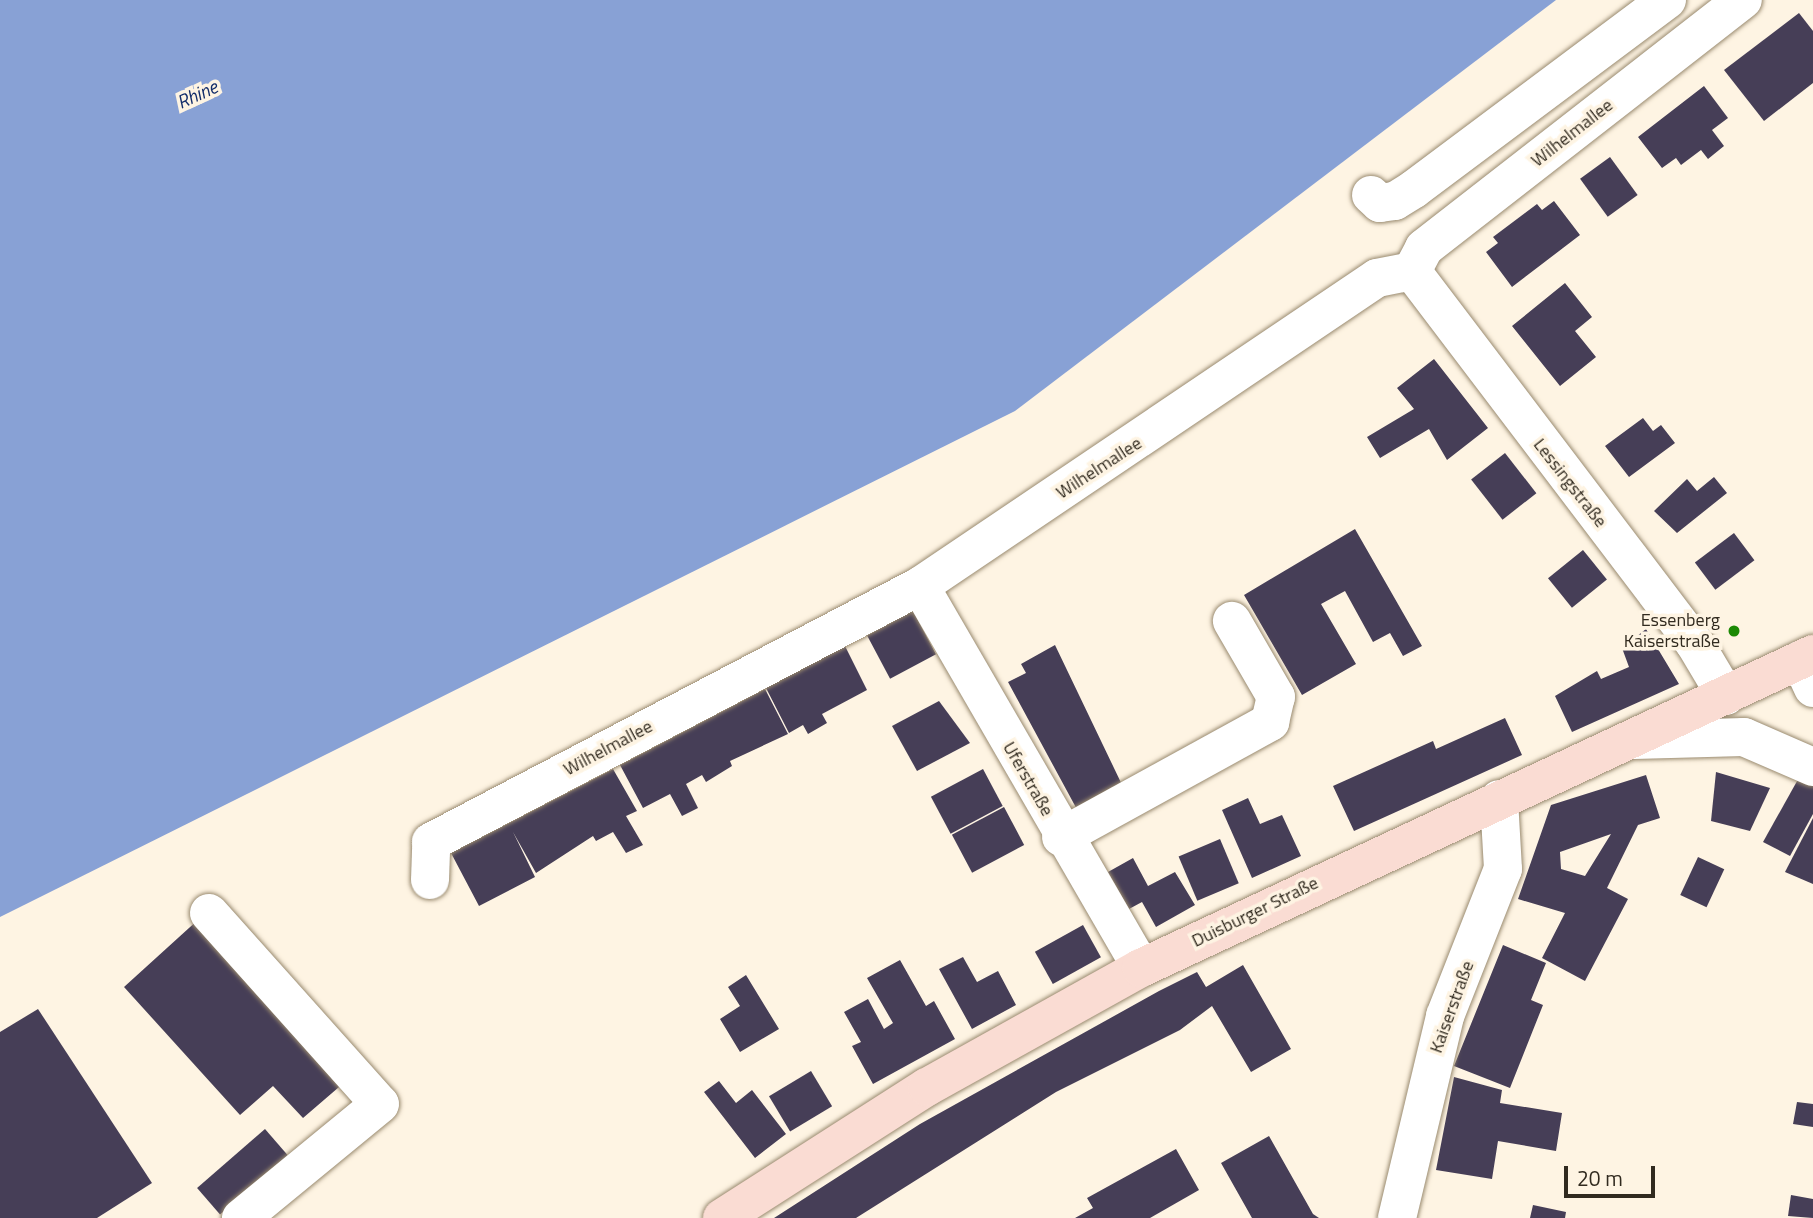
<!DOCTYPE html>
<meta charset="utf-8">
<style>
body{margin:0}
#map{position:relative;width:1813px;height:1218px;overflow:hidden;background:#fef4e3;font-family:"Titillium Web",sans-serif}
div>[style]{position:absolute}
.water>*{inset:0;background:#88a1d5}
.building>*{inset:0;background:#463e57;transform-origin:0 0}
.roads{filter:drop-shadow(0 0 2px #998a6f) drop-shadow(0 0 2px #998a6f)}
.minor>*{height:38px;margin:-19px;padding:0 19px;transform-origin:19px;border-radius:19px;background:#fff}
.major>*{height:38px;margin:-19px;padding:0 19px;transform-origin:19px;border-radius:19px;background:#fadcd3}
.dots>*{width:19px;height:19px;translate:-50% -50%;box-sizing:border-box;border:4px solid #fef4e3;border-radius:50%}
span{translate:-50% -50%;white-space:nowrap;text-align:center;line-height:1.15;-webkit-text-stroke:7px #fef4e3;paint-order:stroke}
.street-label{font-size:18px;color:#312a1f}
.poi-label{font-size:18px;color:#312a1f}
.right{translate:-100% -50%;text-align:right}
.water-label{font-size:19px;color:#132d6a;font-style:italic}
.scale{position:absolute;left:1564px;top:1166px;width:91px;height:32px;box-sizing:border-box;border:4px solid #312a1f;border-top:0;padding-left:9px;font-size:21px;line-height:24px;white-space:nowrap;color:#312a1f;-webkit-text-stroke:5px #fef4e3;paint-order:stroke}
</style>
<div id="map">
<div class="water">
<i style="clip-path:polygon(0 0,1556px 0,1015px 411px,0 917px)"></i>
</div>
<div class="building">
<i style="clip-path:polygon(1799px 13px,1813px 31px,1813px 83px,1764px 121px,1724px 70px)"></i>
<i style="clip-path:polygon(1704px 86px,1728px 118px,1712px 130px,1724px 146px,1708px 159px,1701px 150px,1681px 165px,1676px 158px,1662px 168px,1638px 137px)"></i>
<i style="left:1610px;top:157px;width:47px;height:37px;rotate:54deg"></i>
<i style="clip-path:polygon(1554px 201px,1580px 235px,1512px 287px,1486px 252px,1498px 243px,1493px 237px,1537px 204px,1542px 210px)"></i>
<i style="clip-path:polygon(1565px 283px,1592px 317px,1575px 331px,1596px 357px,1560px 386px,1512px 326px)"></i>
<i style="clip-path:polygon(1434px 359px,1488px 428px,1447px 460px,1429px 429px,1380px 458px,1367px 437px,1414px 409px,1397px 388px)"></i>
<i style="clip-path:polygon(1643px 418px,1653px 431px,1661px 425px,1675px 443px,1629px 477px,1605px 446px)"></i>
<i style="left:1505px;top:453px;width:51px;height:43px;rotate:52deg"></i>
<i style="clip-path:polygon(1714px 477px,1727px 493px,1677px 533px,1654px 511px,1687px 479px,1697px 491px)"></i>
<i style="clip-path:polygon(1355px 529px,1422px 646px,1403px 656px,1390px 633px,1373px 642px,1345px 591px,1321px 604px,1356px 664px,1302px 695px,1244px 595px)"></i>
<i style="left:1734px;top:533px;width:34px;height:49px;rotate:53deg"></i>
<i style="left:1583px;top:550px;width:38px;height:45px;rotate:51deg"></i>
<i style="left:913px;top:611px;width:49px;height:52px;rotate:62deg"></i>
<i style="clip-path:polygon(1646px 629px,1679px 684px,1572px 732px,1555px 696px,1597px 671px,1601px 679px,1629px 667px,1622px 648px)"></i>
<i style="clip-path:polygon(1055px 645px,1125px 791px,1080px 815px,1008px 682px,1026px 673px,1021px 664px)"></i>
<i style="clip-path:polygon(845px 646px,867px 690px,822px 714px,827px 723px,808px 734px,803px 725px,789px 733px,766px 688px)"></i>
<i style="clip-path:polygon(765px 689px,788px 734px,730px 761px,732px 766px,706px 782px,702px 775px,686px 784px,698px 808px,682px 816px,670px 794px,643px 808px,620px 765px)"></i>
<i style="clip-path:polygon(939px 701px,970px 743px,917px 771px,892px 726px)"></i>
<i style="clip-path:polygon(1505px 718px,1522px 755px,1354px 831px,1333px 786px,1433px 741px,1436px 749px)"></i>
<i style="clip-path:polygon(613px 769px,637px 811px,626px 816px,643px 845px,626px 853px,613px 832px,596px 841px,593px 836px,536px 873px,513px 832px,535px 877px,479px 906px,451px 853px)"></i>
<i style="left:983px;top:769px;width:42px;height:59px;rotate:62deg"></i>
<i style="clip-path:polygon(1716px 772px,1770px 788px,1750px 831px,1711px 821px)"></i>
<i style="clip-path:polygon(1801px 774px,1813px 785px,1813px 814px,1790px 856px,1763px 842px)"></i>
<i style="clip-path:polygon(evenodd,1646px 775px,1660px 818px,1638px 825px,1607px 888px,1628px 899px,1585px 981px,1542px 958px,1565px 913px,1518px 899px,1551px 805px,1646px 775px,1611px 834px,1585px 876px,1561px 869px,1560px 852px,1611px 834px)"></i>
<i style="clip-path:polygon(1248px 798px,1260px 824px,1282px 815px,1301px 856px,1252px 878px,1222px 810px)"></i>
<i style="left:1004px;top:807px;width:43px;height:59px;rotate:62deg"></i>
<i style="clip-path:polygon(1813px 818px,1813px 884px,1785px 872px)"></i>
<i style="left:1220px;top:839px;width:48px;height:45px;rotate:67deg"></i>
<i style="left:1698px;top:857px;width:29px;height:42px;rotate:25deg"></i>
<i style="clip-path:polygon(1133px 858px,1148px 886px,1175px 872px,1195px 905px,1156px 927px,1142px 902px,1129px 909px,1108px 872px)"></i>
<i style="clip-path:polygon(200px 918px,346px 1081px,303px 1118px,273px 1086px,240px 1115px,124px 987px)"></i>
<i style="left:1083px;top:925px;width:37px;height:55px;rotate:61deg"></i>
<i style="clip-path:polygon(1503px 945px,1546px 963px,1531px 1000px,1543px 1005px,1510px 1088px,1454px 1066px)"></i>
<i style="clip-path:polygon(963px 957px,977px 982px,998px 971px,1016px 1005px,972px 1029px,939px 969px)"></i>
<i style="clip-path:polygon(900px 960px,926px 1006px,934px 1001px,955px 1039px,873px 1084px,852px 1046px,861px 1042px,844px 1012px,868px 999px,884px 1029px,893px 1023px,867px 978px)"></i>
<i style="clip-path:polygon(1243px 965px,1291px 1049px,1251px 1072px,1212px 1006px,1180px 1030px,1056px 1092px,856px 1218px,774px 1218px,920px 1124px,1159px 991px,1197px 972px,1206px 987px)"></i>
<i style="clip-path:polygon(746px 975px,779px 1029px,740px 1052px,720px 1019px,740px 1006px,728px 987px)"></i>
<i style="clip-path:polygon(38px 1009px,152px 1183px,97px 1218px,0 1218px,0 1032px)"></i>
<i style="left:811px;top:1071px;width:41px;height:49px;rotate:59deg"></i>
<i style="clip-path:polygon(1454px 1077px,1502px 1090px,1500px 1103px,1562px 1113px,1556px 1151px,1498px 1141px,1492px 1179px,1436px 1170px)"></i>
<i style="clip-path:polygon(719px 1081px,736px 1103px,752px 1090px,786px 1134px,755px 1158px,704px 1092px)"></i>
<i style="clip-path:polygon(1797px 1102px,1813px 1104px,1813px 1127px,1793px 1124px)"></i>
<i style="left:265px;top:1129px;width:35px;height:90px;rotate:49deg"></i>
<i style="clip-path:polygon(1269px 1136px,1313px 1214px,1319px 1218px,1252px 1218px,1221px 1163px)"></i>
<i style="clip-path:polygon(1176px 1149px,1199px 1190px,1150px 1218px,1075px 1218px,1093px 1208px,1087px 1198px)"></i>
<i style="clip-path:polygon(1791px 1195px,1813px 1199px,1813px 1218px,1788px 1216px)"></i>
<i style="clip-path:polygon(1533px 1205px,1566px 1212px,1565px 1218px,1530px 1218px)"></i>
</div>
<div class="roads">
<div class="minor">
<i style="left:1371px;top:195px;width:12px;rotate:42deg"></i>
<i style="left:1380px;top:203px;width:15px;rotate:-8deg"></i>
<i style="left:1395px;top:201px;width:22px;rotate:-32deg"></i>
<i style="left:1414px;top:189px;width:316px;rotate:-36.8deg"></i>
<i style="left:920px;top:586px;width:441px;rotate:59.9deg"></i>
<i style="left:1800px;top:660px;width:31px;rotate:65deg"></i>
<i style="left:1726px;top:696px;width:61px;rotate:-120.8deg"></i>
<i style="left:1695px;top:644px;width:468px;rotate:-127.2deg"></i>
<i style="left:1412px;top:271px;width:26px;rotate:-62deg"></i>
<i style="left:1424px;top:248px;width:404px;rotate:-37.9deg"></i>
<i style="left:1634px;top:740px;width:110px;rotate:-1.6deg"></i>
<i style="left:1744px;top:737px;width:75px;rotate:23.5deg"></i>
<i style="left:1061px;top:837px;width:239px;rotate:-28.8deg"></i>
<i style="left:1270px;top:722px;width:26px;rotate:-77deg"></i>
<i style="left:1276px;top:697px;width:88px;rotate:-120.1deg"></i>
<i style="left:430px;top:880px;width:38px;rotate:-88deg"></i>
<i style="left:431px;top:842px;width:552px;rotate:-27.63deg"></i>
<i style="left:920px;top:586px;width:551px;rotate:-33.98deg"></i>
<i style="left:1377px;top:278px;width:36px;rotate:-11deg"></i>
<i style="left:209px;top:913px;width:256px;rotate:48.2deg"></i>
<i style="left:380px;top:1104px;width:180px;rotate:140.6deg"></i>
<i style="left:1397px;top:1218px;width:208px;rotate:-76.6deg"></i>
<i style="left:1445px;top:1016px;width:158px;rotate:-68.5deg"></i>
<i style="left:1503px;top:869px;width:70px;rotate:-93.3deg"></i>
</div>
<div class="major">
<i style="left:722px;top:1218px;width:243px;rotate:-32.6deg"></i>
<i style="left:927px;top:1087px;width:245px;rotate:-29.1deg"></i>
<i style="left:1141px;top:968px;width:742px;rotate:-25.04deg"></i>
</div>
</div>
<div class="dots">
<i style="left:1734px;top:631px;background:#1c8904"></i>
</div>
<div class="street-label">
<span style="left:1572px;top:133px;rotate:-38deg">Wilhelmallee</span>
<span style="left:1099px;top:468px;rotate:-33deg">Wilhelmallee</span>
<span style="left:1570px;top:483px;rotate:52deg">Lessingstraße</span>
<span style="left:608px;top:748px;rotate:-28deg">Wilhelmallee</span>
<span style="left:1028px;top:779px;rotate:60deg">Uferstraße</span>
<span style="left:1255px;top:912px;rotate:-26deg">Duisburger Straße</span>
<span style="left:1452px;top:1007px;rotate:-70deg">Kaiserstraße</span>
</div>
<div class="poi-label">
<span class="right" style="left:1720px;top:631px">Essenberg<br>Kaiserstraße</span>
</div>
<div class="water-label">
<span style="left:197px;top:94px;rotate:-25deg">Rhine</span>
</div>
<div class="scale">20 m</div>
</div>
